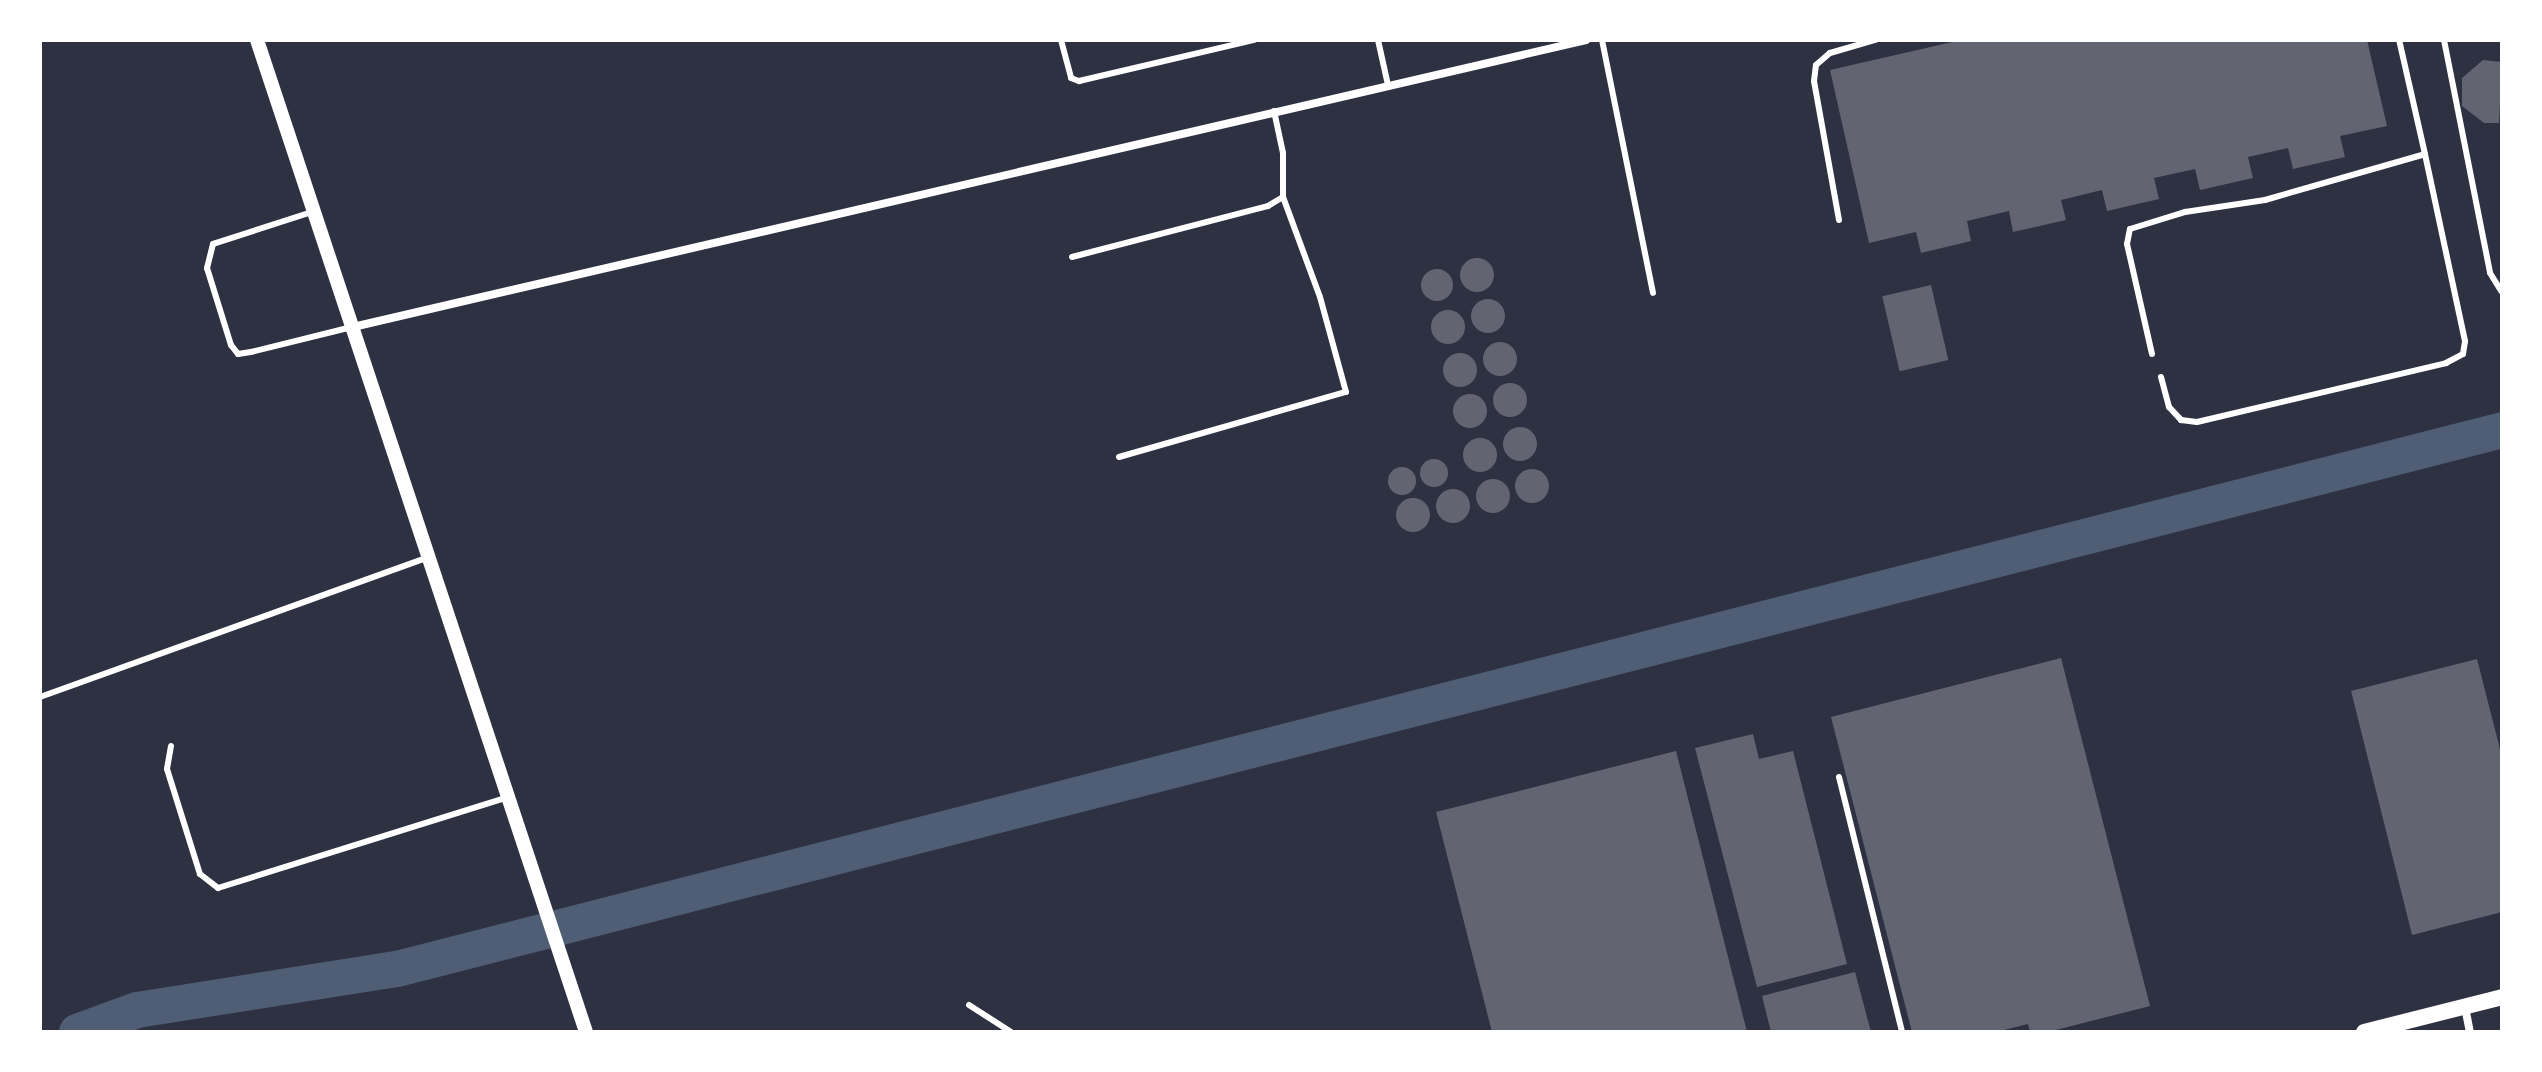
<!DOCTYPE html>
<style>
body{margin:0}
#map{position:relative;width:2542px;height:1072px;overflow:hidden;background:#2d3142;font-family:Manrope,sans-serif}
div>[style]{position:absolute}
.river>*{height:36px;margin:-18px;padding:0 18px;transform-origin:18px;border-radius:18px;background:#4f5d75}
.building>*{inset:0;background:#626471;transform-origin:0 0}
.round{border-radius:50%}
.service>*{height:6px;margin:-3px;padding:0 3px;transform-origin:3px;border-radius:3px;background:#fff}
.minor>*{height:8px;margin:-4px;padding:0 4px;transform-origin:4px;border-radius:4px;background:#fff}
.tertiary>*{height:14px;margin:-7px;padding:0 7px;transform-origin:7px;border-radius:7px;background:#fff}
.secondary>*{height:16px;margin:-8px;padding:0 8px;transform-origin:8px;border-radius:8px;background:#fff}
span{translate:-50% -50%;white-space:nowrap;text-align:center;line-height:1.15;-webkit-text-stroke:6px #fff;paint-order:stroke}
.frame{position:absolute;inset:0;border:42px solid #fff;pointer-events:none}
</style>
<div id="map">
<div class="river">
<i style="left:77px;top:1032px;width:64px;rotate:-20.1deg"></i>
<i style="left:137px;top:1010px;width:263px;rotate:-9deg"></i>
<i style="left:397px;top:969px;width:2173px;rotate:-14.36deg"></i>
</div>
<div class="building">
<i style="clip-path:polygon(1961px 40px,2367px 40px,2387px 126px,2340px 136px,2345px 157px,2293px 169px,2288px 148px,2248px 157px,2253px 178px,2200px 190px,2195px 169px,2154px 178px,2159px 199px,2107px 211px,2102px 190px,2061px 200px,2066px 220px,2013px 232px,2009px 211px,1967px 221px,1971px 241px,1921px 253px,1916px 232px,1869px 243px,1830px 70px)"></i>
<i style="clip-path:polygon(2483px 60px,2502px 62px,2499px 123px,2484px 123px,2462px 106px,2462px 78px)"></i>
<i class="round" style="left:1460px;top:258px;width:34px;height:34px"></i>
<i class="round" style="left:1421px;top:269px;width:32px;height:32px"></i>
<i style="left:1931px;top:285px;width:77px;height:50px;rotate:77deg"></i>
<i class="round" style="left:1471px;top:299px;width:34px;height:34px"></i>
<i class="round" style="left:1431px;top:310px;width:34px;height:34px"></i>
<i class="round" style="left:1483px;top:342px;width:34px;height:34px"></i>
<i class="round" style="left:1443px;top:353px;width:34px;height:34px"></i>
<i class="round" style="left:1493px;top:383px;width:34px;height:34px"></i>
<i class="round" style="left:1453px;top:394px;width:34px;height:34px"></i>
<i class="round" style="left:1503px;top:427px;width:34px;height:34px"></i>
<i class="round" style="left:1463px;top:438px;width:34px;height:34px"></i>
<i class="round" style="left:1420px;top:459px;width:28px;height:28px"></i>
<i class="round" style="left:1388px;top:467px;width:28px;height:28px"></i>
<i class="round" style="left:1515px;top:469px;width:34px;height:34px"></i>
<i class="round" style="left:1476px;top:479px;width:34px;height:34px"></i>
<i class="round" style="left:1436px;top:489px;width:34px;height:34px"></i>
<i class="round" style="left:1396px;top:498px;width:34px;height:34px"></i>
<i style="clip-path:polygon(2061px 658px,2150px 1006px,2048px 1032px,2030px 1032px,2028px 1024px,1996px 1032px,1912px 1032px,1831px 717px)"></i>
<i style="clip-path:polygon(2477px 659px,2502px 757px,2502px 912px,2412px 935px,2351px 691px)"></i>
<i style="clip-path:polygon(1753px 734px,1759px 759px,1793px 751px,1847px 964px,1757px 987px,1695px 748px)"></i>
<i style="clip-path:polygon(1676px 751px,1747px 1032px,1492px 1032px,1436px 812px)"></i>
<i style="clip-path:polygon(1855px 972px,1871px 1032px,1771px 1032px,1762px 996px)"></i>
</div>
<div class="service">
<i style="left:1061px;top:40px;width:39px;rotate:75deg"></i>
<i style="left:1071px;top:78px;width:9px;rotate:21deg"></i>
<i style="left:1079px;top:81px;width:180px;rotate:-13.2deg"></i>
<i style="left:1378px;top:40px;width:46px;rotate:77.5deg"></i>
<i style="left:1602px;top:40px;width:258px;rotate:78.6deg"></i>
<i style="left:2444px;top:40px;width:237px;rotate:78.8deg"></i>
<i style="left:2490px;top:273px;width:22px;rotate:58deg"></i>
<i style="left:315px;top:211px;width:107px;rotate:162.1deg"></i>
<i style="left:213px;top:244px;width:25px;rotate:104deg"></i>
<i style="left:207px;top:268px;width:81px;rotate:72.7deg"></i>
<i style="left:231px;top:345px;width:11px;rotate:52deg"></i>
<i style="left:238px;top:354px;width:13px;rotate:-9deg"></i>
<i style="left:251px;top:352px;width:104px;rotate:-13.9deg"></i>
<i style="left:1839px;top:220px;width:141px;rotate:-100.2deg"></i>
<i style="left:1814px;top:81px;width:16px;rotate:-83deg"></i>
<i style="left:1816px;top:65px;width:18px;rotate:-41deg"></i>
<i style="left:1830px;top:53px;width:47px;rotate:-16.1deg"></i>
<i style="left:1072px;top:257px;width:203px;rotate:-14.6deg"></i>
<i style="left:1268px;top:206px;width:17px;rotate:-31deg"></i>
<i style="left:1283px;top:197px;width:44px;rotate:-90deg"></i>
<i style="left:1283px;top:153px;width:43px;rotate:-102.1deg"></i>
<i style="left:2152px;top:354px;width:113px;rotate:-102.8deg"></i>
<i style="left:2127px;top:244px;width:15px;rotate:-79deg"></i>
<i style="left:2130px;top:229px;width:58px;rotate:-17.2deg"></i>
<i style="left:2185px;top:212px;width:81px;rotate:-8.5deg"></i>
<i style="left:2265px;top:200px;width:166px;rotate:-16deg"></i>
<i style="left:2425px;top:154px;width:117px;rotate:-102.8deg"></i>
<i style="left:2161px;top:377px;width:31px;rotate:75deg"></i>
<i style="left:2169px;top:407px;width:18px;rotate:47deg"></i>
<i style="left:2181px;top:420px;width:16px;rotate:7deg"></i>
<i style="left:2197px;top:422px;width:256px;rotate:-13.3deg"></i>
<i style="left:2446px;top:363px;width:19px;rotate:-28deg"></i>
<i style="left:2463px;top:354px;width:13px;rotate:-81deg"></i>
<i style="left:2465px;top:341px;width:191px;rotate:-102.1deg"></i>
<i style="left:1119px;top:457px;width:236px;rotate:-16deg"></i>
<i style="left:1346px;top:392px;width:98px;rotate:-105.3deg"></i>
<i style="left:1320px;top:297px;width:107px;rotate:-110.3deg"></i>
<i style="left:40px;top:697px;width:413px;rotate:-19.8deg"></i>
<i style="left:171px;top:746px;width:23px;rotate:100deg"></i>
<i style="left:167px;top:769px;width:110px;rotate:72.6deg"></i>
<i style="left:200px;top:874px;width:23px;rotate:38deg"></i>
<i style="left:218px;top:888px;width:304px;rotate:-17.4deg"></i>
<i style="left:1839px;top:777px;width:263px;rotate:76.1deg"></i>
<i style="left:969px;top:1005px;width:50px;rotate:32.7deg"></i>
</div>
<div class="minor">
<i style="left:353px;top:327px;width:1266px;rotate:-13.1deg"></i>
<i style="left:2465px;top:1007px;width:25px;rotate:79deg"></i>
</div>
<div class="tertiary">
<i style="left:257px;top:40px;width:1045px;rotate:71.65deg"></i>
</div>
<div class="secondary">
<i style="left:2364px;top:1032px;width:142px;rotate:-14.2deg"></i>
</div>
<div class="frame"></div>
</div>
